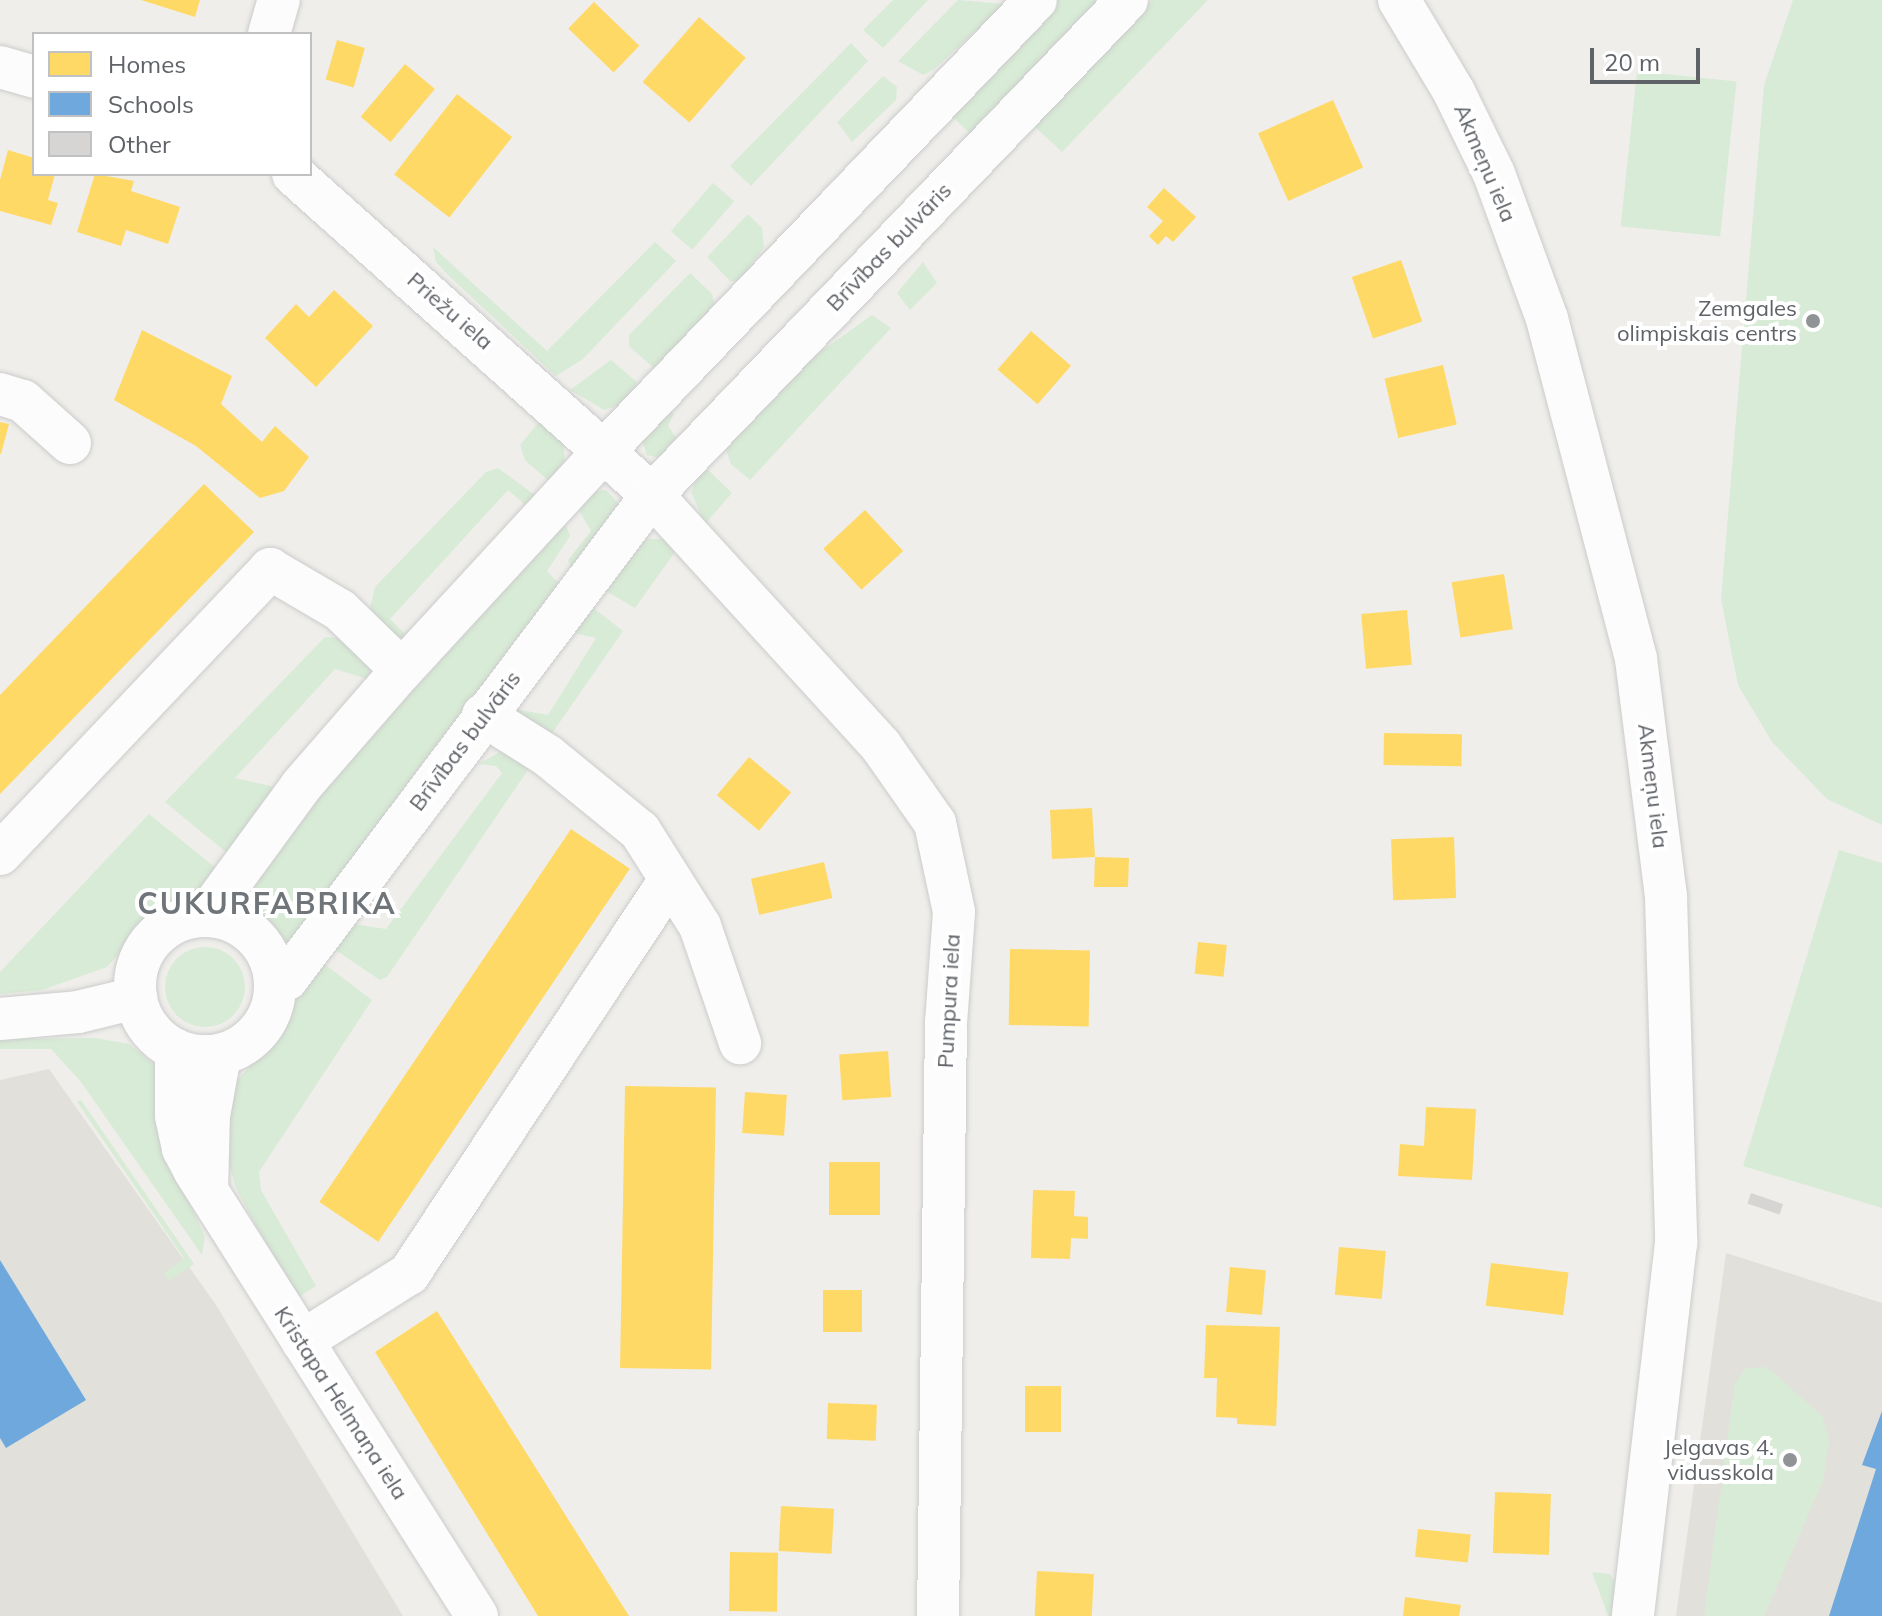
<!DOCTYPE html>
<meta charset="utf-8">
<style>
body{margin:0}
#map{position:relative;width:1882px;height:1616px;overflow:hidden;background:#efeeea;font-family:Mulish,sans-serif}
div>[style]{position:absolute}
.education>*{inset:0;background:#e2e0da}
.green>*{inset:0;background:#d8ebd6;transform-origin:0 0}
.round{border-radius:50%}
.homes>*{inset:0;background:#ffd966;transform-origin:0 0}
.schools>*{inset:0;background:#6fa8dc}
.building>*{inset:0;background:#d6d5d3;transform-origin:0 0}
.roads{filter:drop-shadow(0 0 2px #cbcccc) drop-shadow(0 0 2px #cbcccc)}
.minor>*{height:42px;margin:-21px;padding:0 21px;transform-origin:21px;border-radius:21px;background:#fdfcfc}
.minor>.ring{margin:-21px;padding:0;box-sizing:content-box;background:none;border:42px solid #fdfcfc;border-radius:50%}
.dots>*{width:22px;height:22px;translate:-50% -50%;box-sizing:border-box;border:4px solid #fff;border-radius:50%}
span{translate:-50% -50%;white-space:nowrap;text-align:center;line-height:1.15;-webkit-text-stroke:8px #fff;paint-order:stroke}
.street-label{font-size:22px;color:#5f6368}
.poi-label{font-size:22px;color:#5f6368}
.right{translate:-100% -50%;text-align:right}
.district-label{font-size:30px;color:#70757a;font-weight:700;letter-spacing:2px}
.legend{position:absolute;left:32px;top:32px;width:280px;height:144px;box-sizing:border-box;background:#fff;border:2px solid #bfc1c3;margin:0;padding:10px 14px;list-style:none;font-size:24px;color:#5f6368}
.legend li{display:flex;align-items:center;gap:16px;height:40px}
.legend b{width:40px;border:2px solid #bfc1c3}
.scale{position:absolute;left:1590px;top:48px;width:110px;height:36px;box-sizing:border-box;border:4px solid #5f6368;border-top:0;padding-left:10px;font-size:24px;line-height:28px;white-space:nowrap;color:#5f6368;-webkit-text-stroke:6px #fff;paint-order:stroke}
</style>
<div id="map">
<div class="education">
<i style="clip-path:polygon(49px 1069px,216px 1305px,403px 1616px,0 1616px,0 1080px)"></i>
<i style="clip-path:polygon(1726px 1253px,1882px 1303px,1882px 1616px,1676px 1616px)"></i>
</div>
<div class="green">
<i style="clip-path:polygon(893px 0,928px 0,883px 48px,863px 30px)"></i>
<i style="clip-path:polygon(958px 0,1005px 4px,933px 70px,923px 75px,898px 61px)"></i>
<i style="clip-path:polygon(1058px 0,1105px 0,972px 135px,949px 114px)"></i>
<i style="clip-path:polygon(1152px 0,1208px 0,1062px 152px,1031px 123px)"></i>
<i style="clip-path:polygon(1793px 0,1882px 0,1882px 825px,1827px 799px,1772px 742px,1738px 685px,1721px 599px,1764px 85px)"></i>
<i style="clip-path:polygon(851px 43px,868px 61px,751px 186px,730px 166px)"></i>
<i style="left:1637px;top:71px;width:100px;height:156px;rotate:6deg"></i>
<i style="clip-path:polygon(883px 76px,897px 87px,896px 100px,852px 142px,837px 122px)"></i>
<i style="left:713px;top:183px;width:28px;height:64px;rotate:41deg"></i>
<i style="clip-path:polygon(748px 214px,762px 228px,764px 247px,740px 281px,730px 281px,707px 257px)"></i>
<i style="clip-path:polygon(655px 242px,676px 261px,583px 359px,556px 376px,449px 276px,436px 262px,433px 247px,547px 351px)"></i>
<i style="clip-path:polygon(923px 262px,937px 283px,910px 310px,897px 293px)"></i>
<i style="clip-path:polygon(690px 273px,712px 294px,715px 307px,655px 369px,629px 346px,629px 335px)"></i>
<i style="clip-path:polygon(872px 315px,891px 328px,750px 480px,731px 464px,725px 447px,809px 360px)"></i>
<i style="clip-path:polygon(611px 360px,638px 383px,620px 405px,604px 410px,570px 390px)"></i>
<i style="clip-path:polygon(668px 407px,674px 414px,668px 426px,679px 442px,660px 458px,647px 455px,641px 437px)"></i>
<i style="clip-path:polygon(544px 416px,563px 444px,565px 460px,551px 483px,525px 460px,520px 445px)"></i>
<i style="clip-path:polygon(703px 465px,732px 493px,705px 524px,691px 492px)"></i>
<i style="clip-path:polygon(498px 468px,539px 498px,530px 509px,508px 490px,390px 619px,410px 639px,399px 643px,368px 617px,375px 587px,486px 472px)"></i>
<i style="clip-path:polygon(606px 490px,621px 506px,571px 569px,568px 560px,591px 531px,577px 507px,595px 491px)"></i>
<i style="clip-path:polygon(565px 523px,570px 536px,547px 571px,562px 587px,288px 952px,275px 932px,233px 901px,320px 793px)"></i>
<i style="clip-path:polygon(647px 539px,663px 539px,675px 552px,635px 608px,599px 587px,632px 548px)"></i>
<i style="clip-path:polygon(586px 602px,623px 631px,546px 742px,519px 726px,515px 709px,548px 715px,596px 638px,565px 631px)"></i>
<i style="clip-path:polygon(325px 637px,341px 638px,368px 661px,371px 680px,335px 669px,235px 778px,275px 787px,232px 857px,165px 802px)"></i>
<i style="clip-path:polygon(504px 750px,534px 761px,387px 977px,380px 980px,331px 947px,353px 924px,386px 929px,502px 773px,496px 766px,478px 764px)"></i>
<i style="clip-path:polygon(149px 814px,222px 873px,204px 893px,154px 914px,107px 967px,42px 990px,0 994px,0 972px)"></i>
<i style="clip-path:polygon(1839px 850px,1882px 863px,1882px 1208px,1743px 1166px)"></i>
<i class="round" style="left:165px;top:947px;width:80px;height:80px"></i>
<i style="clip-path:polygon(319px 960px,372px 1000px,259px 1172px,261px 1190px,316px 1286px,295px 1299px,236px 1188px,222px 1140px,234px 1083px,282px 1034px,296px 995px)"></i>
<i style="clip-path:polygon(95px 1038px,129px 1044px,155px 1065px,176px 1173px,205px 1237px,202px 1255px,81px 1082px,51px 1049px,0 1049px,0 1039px)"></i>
<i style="clip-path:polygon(81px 1100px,194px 1264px,169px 1281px,164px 1273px,184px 1258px,77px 1102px)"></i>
<i style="clip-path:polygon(1767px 1367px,1822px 1416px,1829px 1441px,1823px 1481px,1764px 1616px,1704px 1616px,1735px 1384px,1746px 1368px)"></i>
<i style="clip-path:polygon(1592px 1572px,1610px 1574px,1617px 1586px,1613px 1616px,1608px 1616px)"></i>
</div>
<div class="homes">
<i style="clip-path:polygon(141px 0,200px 0,195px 17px)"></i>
<i style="left:594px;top:2px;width:63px;height:37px;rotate:44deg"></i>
<i style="left:699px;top:17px;width:62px;height:86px;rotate:41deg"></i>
<i style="left:337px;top:40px;width:29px;height:41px;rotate:16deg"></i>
<i style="left:405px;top:64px;width:39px;height:69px;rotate:40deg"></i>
<i style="left:457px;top:94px;width:70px;height:102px;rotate:38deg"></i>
<i style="left:1333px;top:100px;width:74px;height:82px;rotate:66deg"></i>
<i style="clip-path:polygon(8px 150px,34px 158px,34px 174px,55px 174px,48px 200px,58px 203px,51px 225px,0 211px,0 180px)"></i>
<i style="clip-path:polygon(95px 174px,134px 181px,131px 191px,180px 207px,168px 244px,126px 230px,121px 246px,77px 232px)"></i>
<i style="clip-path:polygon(1164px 188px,1196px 217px,1173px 242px,1166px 236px,1158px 245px,1149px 236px,1163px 221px,1147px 207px)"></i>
<i style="left:1401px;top:260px;width:65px;height:52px;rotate:71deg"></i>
<i style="clip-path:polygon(334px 290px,373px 326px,316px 387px,265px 338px,296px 304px,309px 317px)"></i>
<i style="clip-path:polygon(142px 330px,232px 376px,221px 404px,262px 442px,275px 426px,309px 457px,284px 491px,260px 498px,196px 446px,114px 400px)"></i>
<i style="left:1031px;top:331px;width:53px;height:51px;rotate:41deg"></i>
<i style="left:1443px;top:365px;width:61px;height:60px;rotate:77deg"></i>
<i style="clip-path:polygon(0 422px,9px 424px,1px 454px,0 454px)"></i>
<i style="clip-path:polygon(204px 484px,254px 532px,0 794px,0 695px)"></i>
<i style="left:865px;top:510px;width:56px;height:57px;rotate:47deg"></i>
<i style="left:1504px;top:574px;width:56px;height:53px;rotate:81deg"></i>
<i style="left:1407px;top:610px;width:55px;height:46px;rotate:85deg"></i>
<i style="left:1384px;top:733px;width:78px;height:32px;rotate:1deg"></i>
<i style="left:749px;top:757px;width:55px;height:50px;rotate:40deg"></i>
<i style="clip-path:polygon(1092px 808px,1095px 857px,1129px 858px,1128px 887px,1094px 887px,1095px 857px,1052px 859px,1050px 810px)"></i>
<i style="left:571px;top:829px;width:71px;height:450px;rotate:34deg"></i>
<i style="left:1454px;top:837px;width:61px;height:63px;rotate:88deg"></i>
<i style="left:824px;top:862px;width:37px;height:75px;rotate:77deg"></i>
<i style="left:1198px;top:942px;width:29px;height:32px;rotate:6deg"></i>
<i style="left:1010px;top:949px;width:80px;height:76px;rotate:1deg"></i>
<i style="left:888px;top:1051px;width:46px;height:49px;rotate:86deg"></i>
<i style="left:625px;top:1086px;width:91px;height:282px;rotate:1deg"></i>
<i style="left:745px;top:1092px;width:42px;height:41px;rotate:4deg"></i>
<i style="clip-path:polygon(1426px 1107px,1476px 1109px,1472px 1180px,1398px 1176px,1400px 1144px,1424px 1146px)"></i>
<i style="left:829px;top:1162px;width:51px;height:53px"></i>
<i style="clip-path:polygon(1033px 1190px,1075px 1191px,1074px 1216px,1088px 1217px,1088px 1239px,1071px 1238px,1070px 1259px,1031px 1258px)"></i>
<i style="left:1339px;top:1247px;width:47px;height:48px;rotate:5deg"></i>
<i style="left:1491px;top:1263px;width:78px;height:43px;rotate:7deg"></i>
<i style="left:1230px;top:1267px;width:36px;height:45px;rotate:5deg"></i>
<i style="left:823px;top:1290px;width:39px;height:42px"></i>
<i style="clip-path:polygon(437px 1311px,629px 1616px,538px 1616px,375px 1352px)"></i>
<i style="clip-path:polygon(1206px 1325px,1280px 1327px,1276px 1426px,1237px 1424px,1237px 1418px,1216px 1417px,1217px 1378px,1204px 1378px)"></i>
<i style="left:1061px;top:1386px;width:46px;height:36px;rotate:90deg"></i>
<i style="left:828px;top:1403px;width:49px;height:36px;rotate:2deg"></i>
<i style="left:1495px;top:1492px;width:56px;height:61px;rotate:2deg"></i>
<i style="left:781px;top:1506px;width:53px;height:45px;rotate:3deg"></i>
<i style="left:1418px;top:1529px;width:53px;height:28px;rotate:6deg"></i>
<i style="left:730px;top:1552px;width:48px;height:59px;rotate:1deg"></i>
<i style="left:1037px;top:1571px;width:57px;height:45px;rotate:3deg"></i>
<i style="clip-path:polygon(1405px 1597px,1461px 1605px,1459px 1616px,1403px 1616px)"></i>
</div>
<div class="schools">
<i style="clip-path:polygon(0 1260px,86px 1400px,6px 1448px,0 1438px)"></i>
<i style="clip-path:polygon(1882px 1411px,1882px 1616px,1829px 1616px,1876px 1469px,1862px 1465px)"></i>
</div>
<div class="building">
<i style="left:1751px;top:1193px;width:34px;height:11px;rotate:19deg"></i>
</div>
<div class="roads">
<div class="minor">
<i style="left:1399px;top:0;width:107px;rotate:59.1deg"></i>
<i style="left:1454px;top:92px;width:91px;rotate:64deg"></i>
<i style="left:1494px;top:174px;width:154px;rotate:69.9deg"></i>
<i style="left:1547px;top:319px;width:351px;rotate:75.3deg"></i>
<i style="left:1636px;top:659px;width:239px;rotate:82.8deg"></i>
<i style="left:1666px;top:896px;width:347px;rotate:88.3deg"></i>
<i style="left:1676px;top:1243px;width:375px;rotate:96.6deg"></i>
<i style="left:269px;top:34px;width:35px;rotate:-74deg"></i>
<i style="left:0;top:67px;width:35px;rotate:16deg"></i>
<i style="left:293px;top:174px;width:482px;rotate:41.8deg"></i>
<i style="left:652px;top:495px;width:340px;rotate:47.6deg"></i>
<i style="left:881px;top:746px;width:94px;rotate:55deg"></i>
<i style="left:935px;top:823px;width:91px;rotate:77.9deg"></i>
<i style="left:954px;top:912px;width:111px;rotate:94.1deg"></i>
<i style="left:946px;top:1023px;width:593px;rotate:90.77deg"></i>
<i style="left:0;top:394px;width:24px;rotate:17deg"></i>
<i style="left:23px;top:401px;width:63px;rotate:41.8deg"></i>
<i style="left:483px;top:715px;width:77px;rotate:32.2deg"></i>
<i style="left:548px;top:756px;width:119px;rotate:39.2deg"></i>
<i style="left:640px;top:831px;width:112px;rotate:57.7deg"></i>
<i style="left:700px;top:926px;width:124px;rotate:71.1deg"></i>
<i style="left:0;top:854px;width:393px;rotate:-46.5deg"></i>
<i style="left:270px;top:569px;width:81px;rotate:30.4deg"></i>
<i style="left:340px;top:610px;width:86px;rotate:44.1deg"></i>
<i style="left:206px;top:916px;width:161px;rotate:-53.8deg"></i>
<i style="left:301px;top:786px;width:154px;rotate:-49deg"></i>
<i style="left:402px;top:670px;width:299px;rotate:-47.3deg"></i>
<i style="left:605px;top:450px;width:623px;rotate:-46.24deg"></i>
<i class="ring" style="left:135px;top:916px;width:98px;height:98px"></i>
<i style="left:276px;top:985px;width:13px;rotate:-29deg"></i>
<i style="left:287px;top:979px;width:606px;rotate:-52.98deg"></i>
<i style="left:652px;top:495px;width:686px;rotate:-46.18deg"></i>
<i style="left:0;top:1019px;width:78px;rotate:-5.1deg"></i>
<i style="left:78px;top:1012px;width:60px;rotate:-13.6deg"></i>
<i style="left:176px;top:1050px;width:66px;rotate:90deg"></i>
<i style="left:176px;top:1116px;width:34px;rotate:78deg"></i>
<i style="left:183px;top:1149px;width:24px;rotate:62deg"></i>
<i style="left:194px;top:1170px;width:528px;rotate:57.6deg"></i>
<i style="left:207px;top:1190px;width:74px;rotate:-88.5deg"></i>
<i style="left:209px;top:1116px;width:62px;rotate:-79.8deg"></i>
<i style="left:302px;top:1341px;width:126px;rotate:-32.1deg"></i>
<i style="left:409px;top:1274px;width:473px;rotate:-56.5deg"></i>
</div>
</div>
<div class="dots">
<i style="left:1813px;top:321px;background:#919496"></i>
<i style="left:1790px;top:1460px;background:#919496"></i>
</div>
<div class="street-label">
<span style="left:1485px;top:163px;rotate:67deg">Akmeņu iela</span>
<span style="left:889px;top:247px;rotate:-46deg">Brīvības bulvāris</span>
<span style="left:450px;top:311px;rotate:41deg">Priežu iela</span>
<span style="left:465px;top:741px;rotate:-53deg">Brīvības bulvāris</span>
<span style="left:1653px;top:786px;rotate:83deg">Akmeņu iela</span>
<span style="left:949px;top:1001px;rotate:-87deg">Pumpura iela</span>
<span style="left:341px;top:1403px;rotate:57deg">Kristapa Helmaņa iela</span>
</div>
<div class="poi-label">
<span class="right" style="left:1797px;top:321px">Zemgales<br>olimpiskais centrs</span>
<span class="right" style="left:1774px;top:1460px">Jelgavas 4.<br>vidusskola</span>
</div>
<div class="district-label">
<span style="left:267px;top:903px">CUKURFABRIKA</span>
</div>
<ul class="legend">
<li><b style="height:22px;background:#ffd966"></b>Homes</li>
<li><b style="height:22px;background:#6fa8dc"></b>Schools</li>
<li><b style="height:22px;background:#d6d5d3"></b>Other</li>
</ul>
<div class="scale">20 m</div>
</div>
